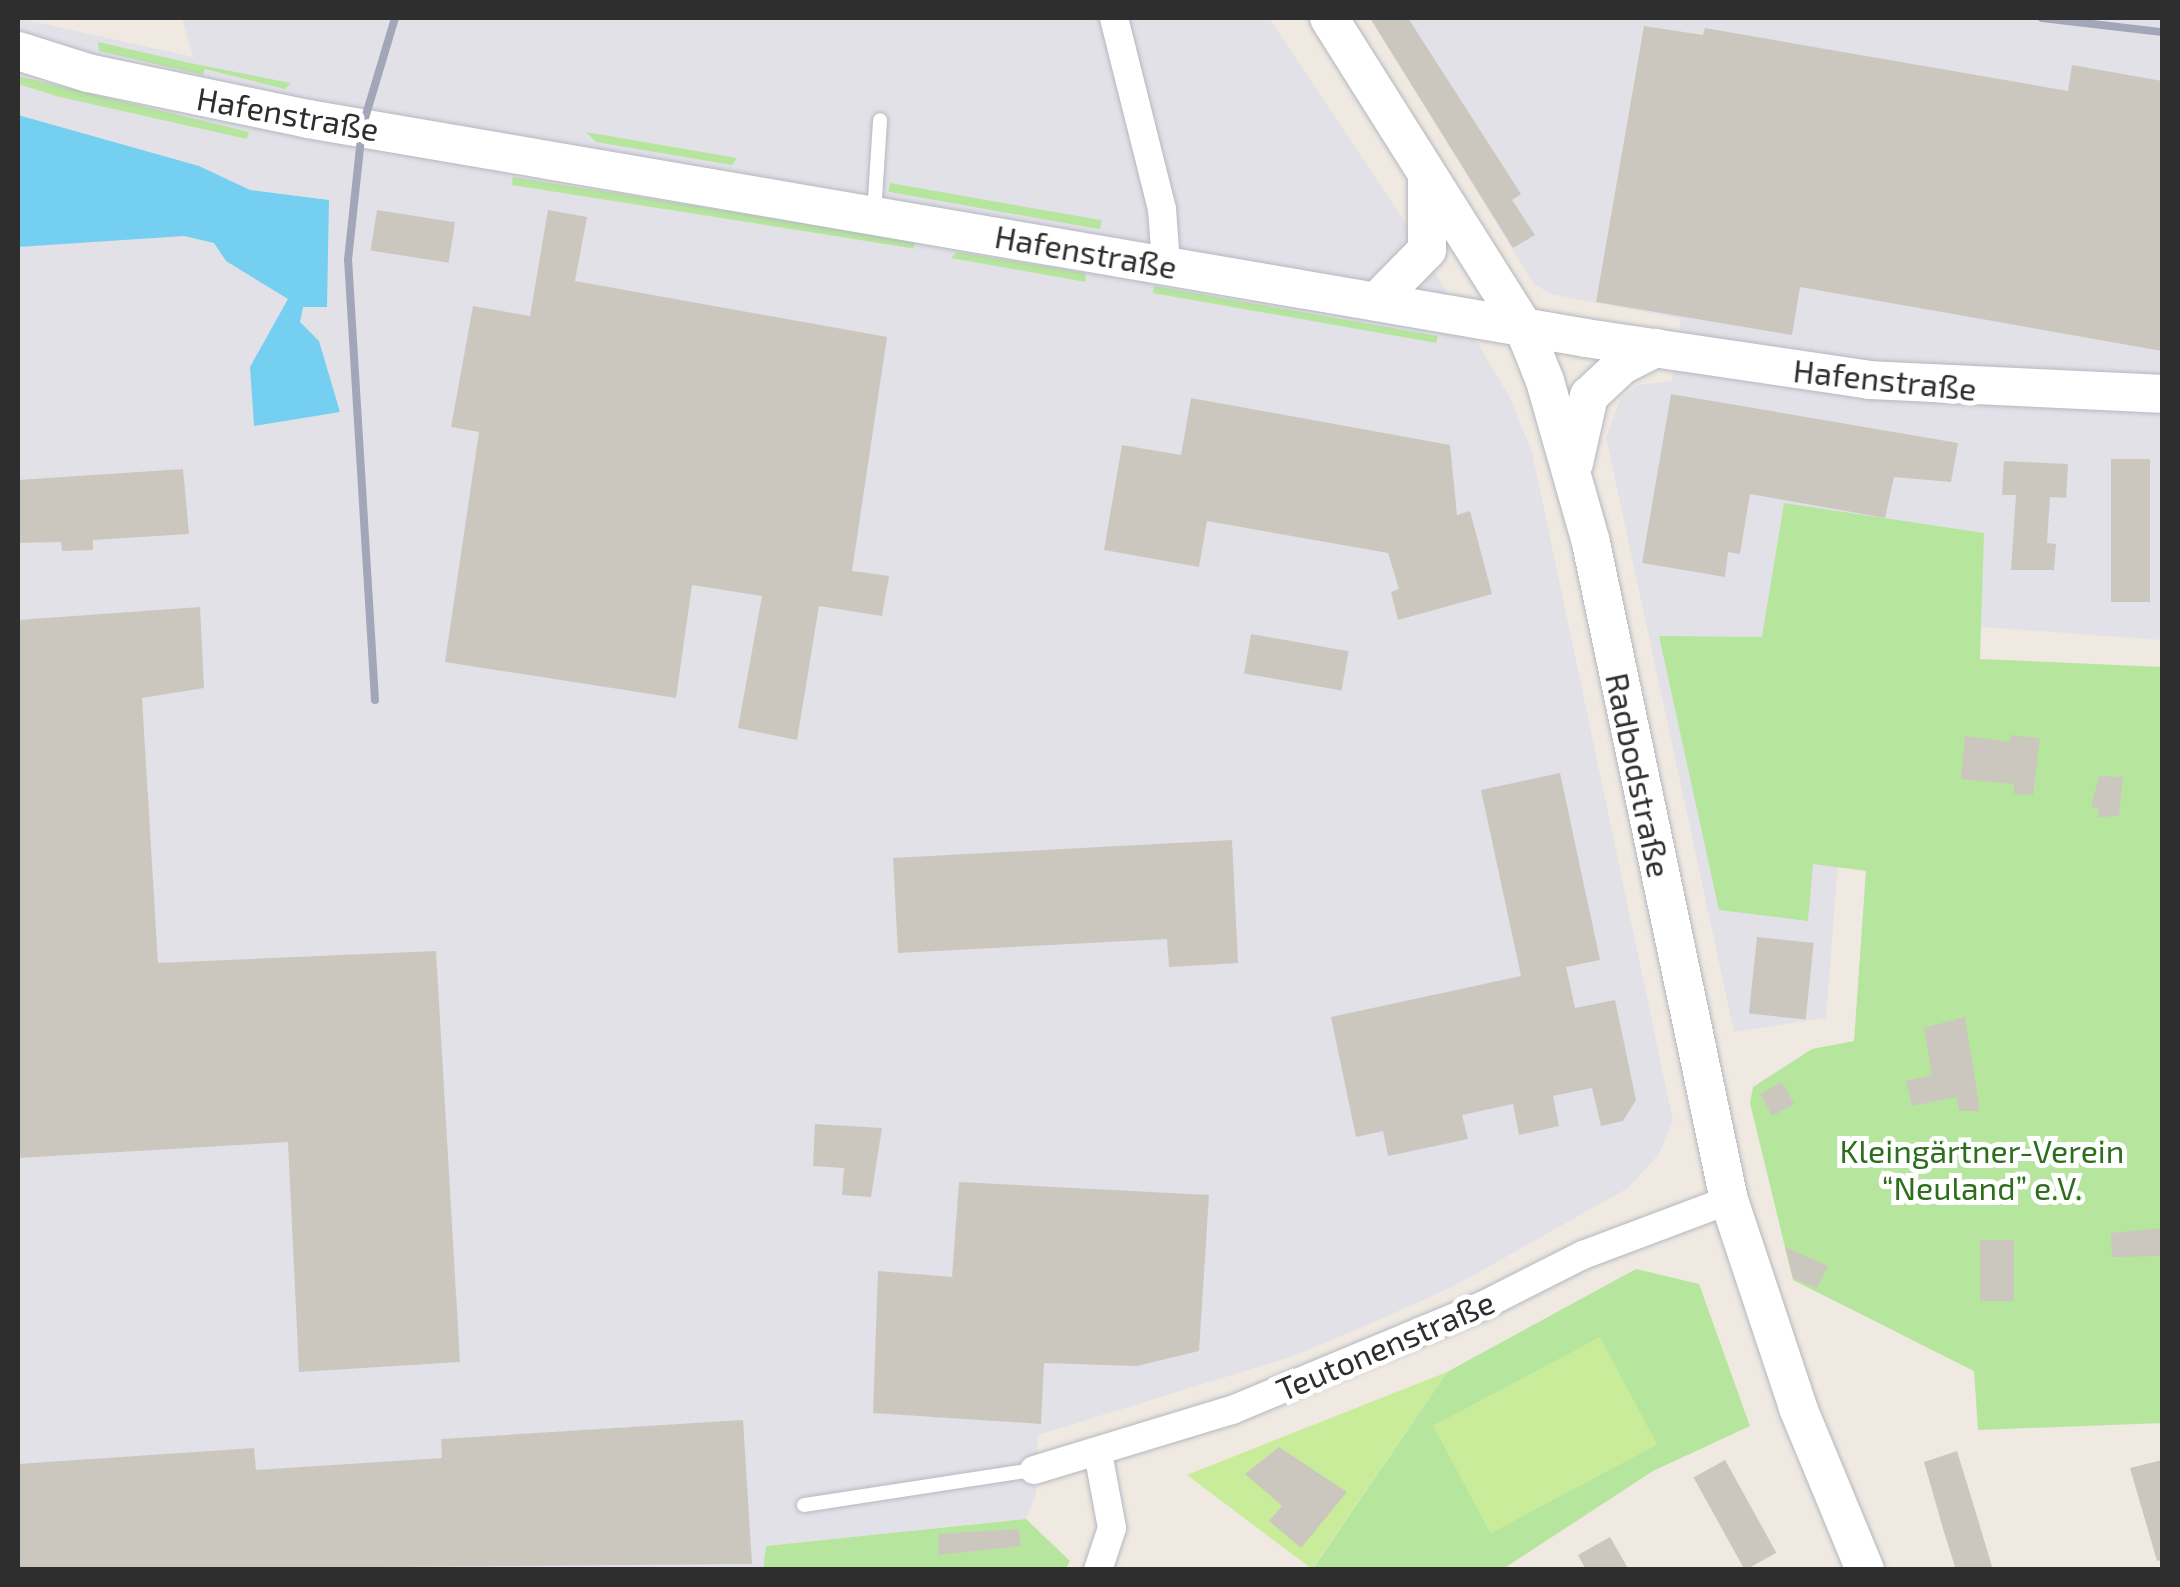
<!DOCTYPE html>
<meta charset="utf-8">
<style>
body{margin:0}
#map{position:relative;width:2180px;height:1587px;overflow:hidden;background:#efe9e1;font-family:"Exo 2",sans-serif}
div>[style]{position:absolute}
.industrial>*{inset:0;background:#e3e1e8}
.green>*{inset:0;background:#b6e59e;transform-origin:0 0}
.pitch>*{inset:0;background:#c9ec9a;transform-origin:0 0}
.water>*{inset:0;background:#75cff0}
.building>*{inset:0;background:#cbc7bf;transform-origin:0 0}
.roads{filter:drop-shadow(0 0 2px #b4b7c1) drop-shadow(0 0 2px #b4b7c1)}
.lane>*{height:14px;margin:-7px;padding:0 7px;transform-origin:7px;border-radius:7px;background:#fff}
.street>*{height:28px;margin:-14px;padding:0 14px;transform-origin:14px;border-radius:14px;background:#fff}
.secondary>*{height:38px;margin:-19px;padding:0 19px;transform-origin:19px;border-radius:19px;background:#fff}
.rail>*{height:8px;margin:-4px;padding:0 4px;transform-origin:4px;border-radius:4px;background:#a3a6b8}
span{translate:-50% -50%;white-space:nowrap;text-align:center;line-height:1.15;-webkit-text-stroke:10px #fff;paint-order:stroke}
.street-label{font-size:32px;color:#2e2e2e}
.park-label{font-size:32px;color:#2c6e1b}
.frame{position:absolute;inset:0;border:20px solid #2e2e2e;pointer-events:none}
</style>
<div id="map">
<div class="industrial">
<i style="clip-path:polygon(18px 18px,193px 57px,182px 18px,1269px 18px,1405px 222px,1509px 396px,1532px 452px,1673px 1121px,1659px 1154px,1628px 1188px,1454px 1286px,1374px 1322px,1293px 1356px,1038px 1435px,1036px 1493px,1026px 1519px,766px 1546px,763px 1569px,18px 1569px)"></i>
<i style="clip-path:polygon(1370px 18px,2162px 18px,2162px 640px,1857px 618px,1826px 1018px,1734px 1032px,1606px 437px,1621px 398px,1638px 385px,1672px 381px,1681px 319px,1551px 294px,1534px 284px)"></i>
</div>
<div class="green">
<i style="clip-path:polygon(98px 42px,190px 63px,291px 83px,285px 89px,205px 69px,203px 75px,99px 51px)"></i>
<i style="clip-path:polygon(18px 76px,249px 132px,247px 139px,56px 96px,18px 84px)"></i>
<i style="clip-path:polygon(586px 132px,737px 158px,732px 165px,596px 142px)"></i>
<i style="left:513px;top:177px;width:407px;height:8px;rotate:9deg"></i>
<i style="left:890px;top:183px;width:215px;height:9px;rotate:10deg"></i>
<i style="clip-path:polygon(957px 252px,1085px 273px,1086px 282px,951px 258px)"></i>
<i style="left:1154px;top:286px;width:288px;height:7px;rotate:10deg"></i>
<i style="clip-path:polygon(1784px 503px,1984px 533px,1980px 659px,2162px 667px,2162px 1423px,1978px 1430px,1974px 1371px,1793px 1280px,1750px 1103px,1753px 1087px,1812px 1049px,1854px 1041px,1866px 871px,1813px 864px,1808px 921px,1719px 910px,1659px 636px,1762px 637px)"></i>
<i style="clip-path:polygon(1636px 1269px,1699px 1284px,1750px 1426px,1653px 1471px,1503px 1569px,1312px 1570px,1447px 1372px)"></i>
<i style="clip-path:polygon(1026px 1519px,1070px 1561px,1065px 1570px,763px 1570px,766px 1546px)"></i>
</div>
<div class="pitch">
<i style="left:1600px;top:1337px;width:122px;height:189px;rotate:62deg"></i>
<i style="clip-path:polygon(1447px 1372px,1312px 1569px,1187px 1475px)"></i>
</div>
<div class="water">
<i style="clip-path:polygon(18px 115px,199px 166px,250px 190px,329px 200px,327px 307px,303px 307px,300px 322px,319px 341px,340px 412px,254px 426px,250px 367px,288px 299px,226px 261px,214px 243px,184px 236px,18px 247px)"></i>
</div>
<div class="building">
<i style="clip-path:polygon(1370px 18px,1408px 18px,1521px 194px,1512px 200px,1535px 235px,1513px 248px)"></i>
<i style="clip-path:polygon(1644px 26px,1703px 35px,1705px 28px,2068px 91px,2072px 65px,2162px 81px,2162px 351px,1800px 287px,1792px 335px,1596px 302px)"></i>
<i style="left:377px;top:210px;width:79px;height:41px;rotate:9deg"></i>
<i style="clip-path:polygon(548px 210px,587px 217px,575px 281px,887px 337px,852px 571px,889px 576px,882px 616px,819px 606px,797px 740px,738px 728px,762px 596px,692px 585px,676px 698px,445px 662px,479px 432px,451px 427px,473px 306px,530px 316px)"></i>
<i style="clip-path:polygon(1671px 394px,1958px 443px,1951px 482px,1894px 477px,1885px 518px,1750px 494px,1740px 554px,1728px 552px,1725px 577px,1642px 563px)"></i>
<i style="clip-path:polygon(1191px 398px,1450px 445px,1457px 515px,1470px 511px,1492px 594px,1398px 620px,1391px 592px,1399px 589px,1388px 553px,1207px 521px,1199px 567px,1104px 550px,1122px 445px,1181px 455px)"></i>
<i style="left:2111px;top:459px;width:39px;height:143px"></i>
<i style="clip-path:polygon(2004px 461px,2068px 464px,2066px 498px,2050px 497px,2047px 543px,2056px 544px,2054px 570px,2011px 570px,2016px 495px,2002px 495px)"></i>
<i style="clip-path:polygon(183px 469px,189px 534px,93px 540px,93px 550px,62px 551px,61px 542px,18px 543px,18px 480px)"></i>
<i style="clip-path:polygon(200px 607px,204px 688px,142px 698px,158px 963px,436px 951px,460px 1362px,299px 1372px,288px 1142px,18px 1158px,18px 620px)"></i>
<i style="left:1251px;top:634px;width:99px;height:40px;rotate:10deg"></i>
<i style="clip-path:polygon(2010px 735px,2040px 738px,2033px 795px,2014px 794px,2014px 784px,1961px 779px,1965px 736px,2010px 742px)"></i>
<i style="clip-path:polygon(1560px 773px,1600px 960px,1566px 967px,1575px 1008px,1615px 1000px,1636px 1100px,1623px 1121px,1601px 1126px,1592px 1088px,1553px 1096px,1559px 1126px,1519px 1135px,1513px 1104px,1462px 1115px,1468px 1139px,1388px 1156px,1383px 1131px,1356px 1137px,1331px 1017px,1521px 976px,1481px 790px)"></i>
<i style="clip-path:polygon(2099px 776px,2123px 777px,2119px 816px,2098px 817px,2099px 808px,2091px 807px)"></i>
<i style="clip-path:polygon(1232px 840px,1238px 963px,1169px 967px,1167px 939px,898px 953px,893px 858px)"></i>
<i style="left:1757px;top:937px;width:57px;height:77px;rotate:6deg"></i>
<i style="clip-path:polygon(1965px 1017px,1980px 1111px,1959px 1111px,1957px 1097px,1912px 1106px,1906px 1081px,1932px 1075px,1924px 1028px)"></i>
<i style="left:1782px;top:1082px;width:25px;height:25px;rotate:61deg"></i>
<i style="clip-path:polygon(815px 1124px,882px 1128px,871px 1197px,842px 1195px,844px 1168px,813px 1166px)"></i>
<i style="clip-path:polygon(959px 1182px,1209px 1195px,1199px 1351px,1137px 1366px,1044px 1363px,1041px 1424px,873px 1413px,878px 1271px,952px 1277px)"></i>
<i style="clip-path:polygon(2162px 1228px,2162px 1256px,2112px 1257px,2111px 1233px)"></i>
<i style="left:1980px;top:1240px;width:34px;height:61px"></i>
<i style="clip-path:polygon(1785px 1247px,1828px 1266px,1817px 1288px,1793px 1278px)"></i>
<i style="clip-path:polygon(743px 1420px,752px 1564px,18px 1570px,18px 1464px,254px 1448px,256px 1470px,442px 1458px,441px 1439px)"></i>
<i style="clip-path:polygon(1279px 1447px,1347px 1492px,1301px 1548px,1269px 1521px,1282px 1506px,1245px 1474px)"></i>
<i style="clip-path:polygon(1957px 1451px,1979px 1523px,1993px 1570px,1956px 1570px,1944px 1532px,1924px 1462px)"></i>
<i style="left:1725px;top:1460px;width:106px;height:36px;rotate:61deg"></i>
<i style="clip-path:polygon(2162px 1460px,2162px 1560px,2157px 1561px,2130px 1468px)"></i>
<i style="clip-path:polygon(1019px 1529px,1021px 1546px,939px 1555px,938px 1534px)"></i>
<i style="clip-path:polygon(1610px 1537px,1629px 1570px,1586px 1570px,1578px 1555px)"></i>
</div>
<div class="roads">
<div class="lane">
<i style="left:874px;top:214px;width:94px;rotate:-86.3deg"></i>
<i style="left:804px;top:1505px;width:233px;rotate:-8.7deg"></i>
</div>
<div class="street">
<i style="left:1114px;top:18px;width:197px;rotate:75.9deg"></i>
<i style="left:1162px;top:209px;width:55px;rotate:85.8deg"></i>
<i style="left:1098px;top:1453px;width:76px;rotate:79.4deg"></i>
<i style="left:1112px;top:1528px;width:44px;rotate:108.4deg"></i>
<i style="left:1034px;top:1470px;width:207px;rotate:-16.9deg"></i>
<i style="left:1232px;top:1410px;width:269px;rotate:-22.6deg"></i>
<i style="left:1480px;top:1307px;width:115px;rotate:-26.8deg"></i>
<i style="left:1583px;top:1255px;width:156px;rotate:-20.6deg"></i>
</div>
<div class="secondary">
<i style="left:1329px;top:18px;width:364px;rotate:57.8deg"></i>
<i style="left:1523px;top:326px;width:59px;rotate:68.2deg"></i>
<i style="left:1545px;top:381px;width:168px;rotate:74.1deg"></i>
<i style="left:1591px;top:543px;width:671px;rotate:78.14deg"></i>
<i style="left:1729px;top:1200px;width:219px;rotate:71.6deg"></i>
<i style="left:1798px;top:1408px;width:175px;rotate:67.5deg"></i>
<i style="left:18px;top:51px;width:73px;rotate:17.4deg"></i>
<i style="left:88px;top:73px;width:225px;rotate:11.8deg"></i>
<i style="left:308px;top:119px;width:1297px;rotate:9.72deg"></i>
<i style="left:1586px;top:338px;width:286px;rotate:8.4deg"></i>
<i style="left:1869px;top:380px;width:293px;rotate:2.7deg"></i>
<i style="left:1378px;top:300px;width:70px;rotate:-45.6deg"></i>
<i style="left:1427px;top:250px;width:72px;rotate:-90deg"></i>
<i style="left:1574px;top:463px;width:69px;rotate:-77.4deg"></i>
<i style="left:1589px;top:396px;width:45px;rotate:-43.2deg"></i>
<i style="left:1622px;top:365px;width:38px;rotate:-27deg"></i>
</div>
</div>
<div class="rail">
<i style="left:2042px;top:18px;width:121px;rotate:6.7deg"></i>
<i style="left:375px;top:700px;width:441px;rotate:-93.5deg"></i>
<i style="left:348px;top:260px;width:133px;rotate:-83.9deg"></i>
<i style="left:362px;top:128px;width:115px;rotate:-73.3deg"></i>
</div>
<div class="street-label">
<span style="left:288px;top:113px;rotate:10deg">Hafenstraße</span>
<span style="left:1086px;top:251px;rotate:10deg">Hafenstraße</span>
<span style="left:1885px;top:379px;rotate:6deg">Hafenstraße</span>
<span style="left:1639px;top:775px;rotate:78deg">Radbodstraße</span>
<span style="left:1385px;top:1345px;rotate:-23deg">Teutonenstraße</span>
</div>
<div class="park-label">
<span style="left:1982px;top:1169px">Kleingärtner-Verein<br>“Neuland” e.V.</span>
</div>
<div class="frame"></div>
</div>
